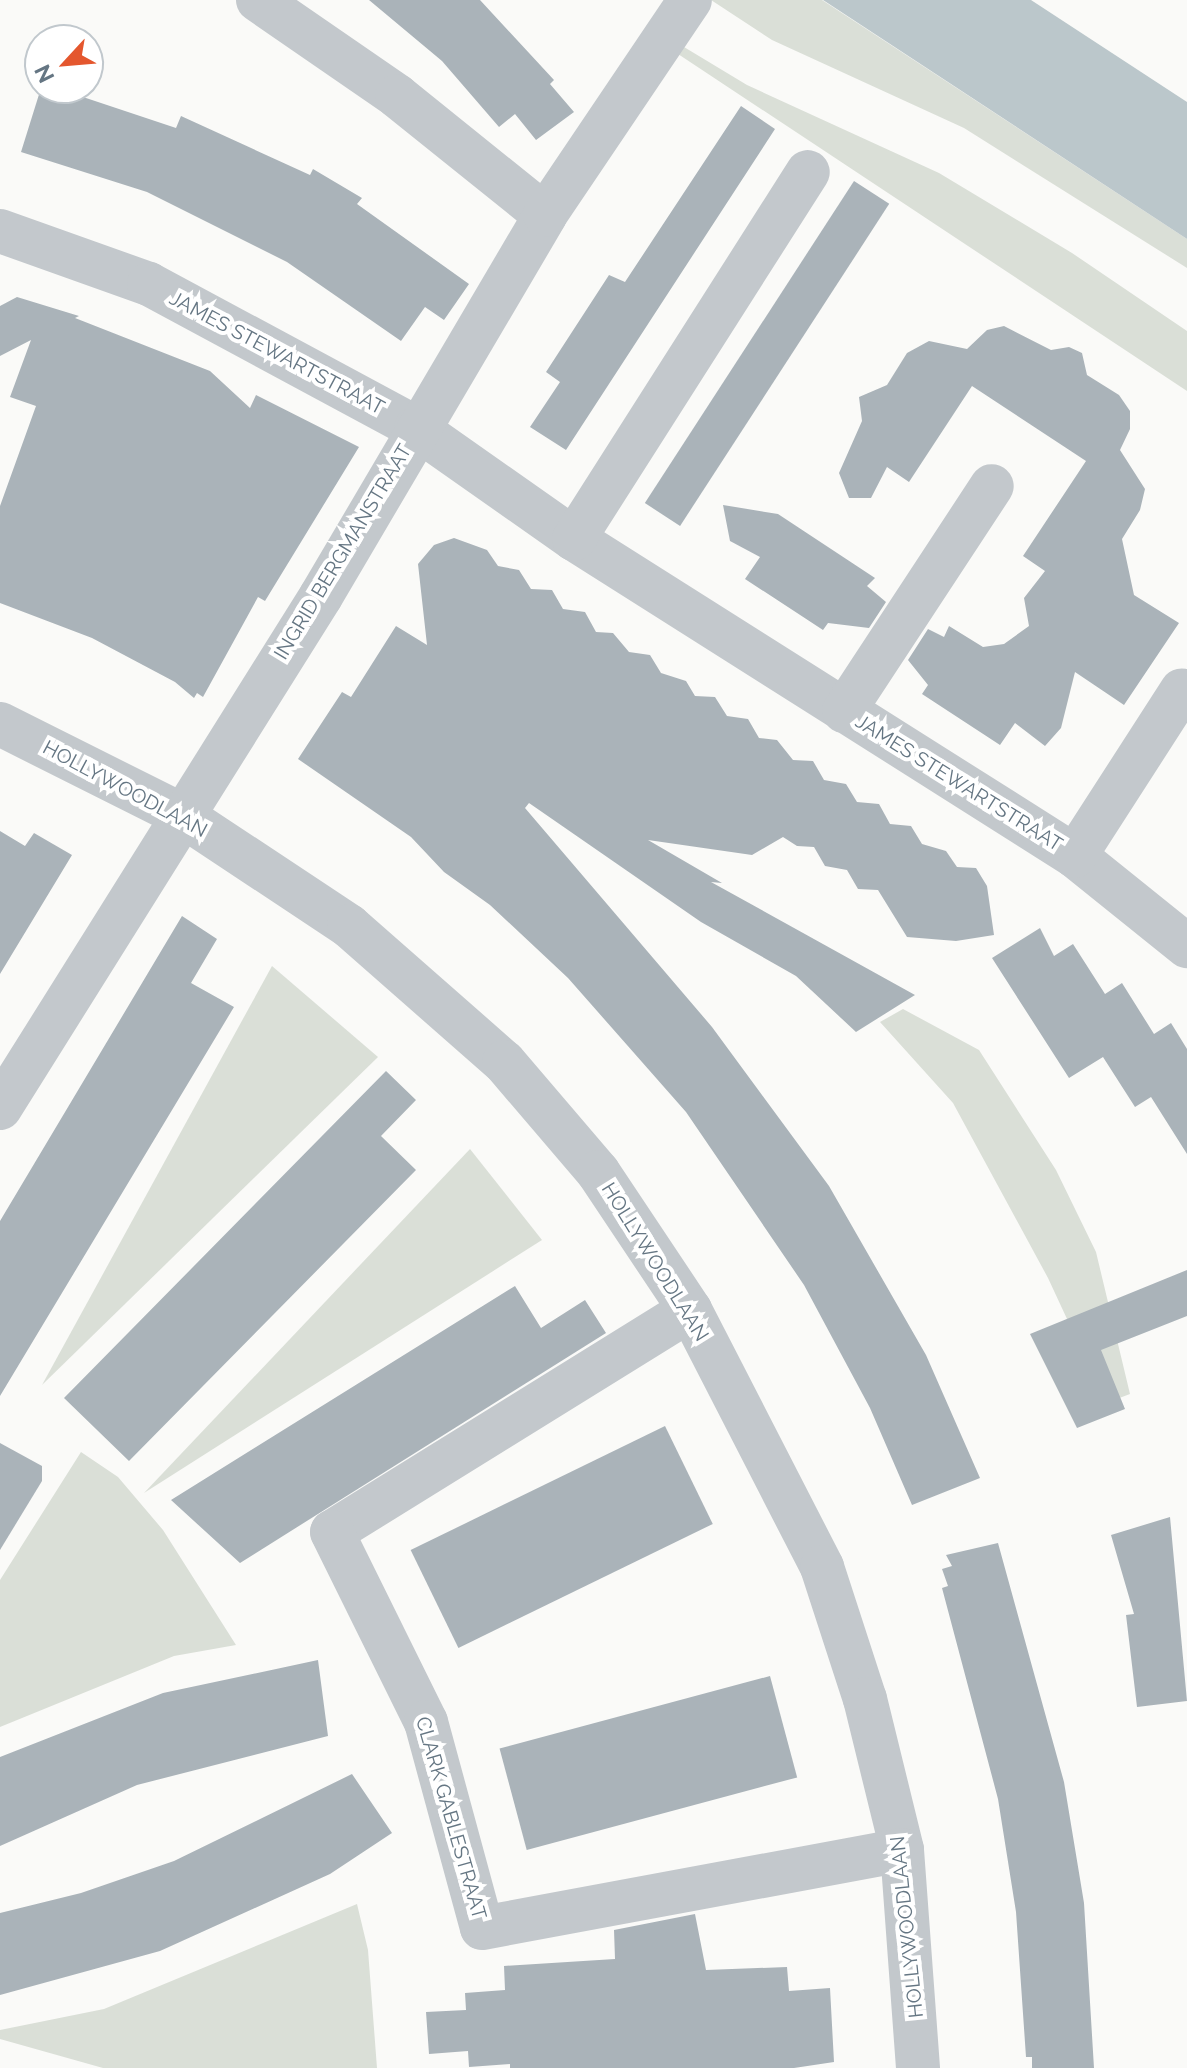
<!DOCTYPE html>
<style>
body{margin:0}
#map{position:relative;width:1187px;height:2068px;overflow:hidden;background:#fafaf8;font-family:Raleway,sans-serif}
div>[style]{position:absolute}
.green>*{inset:0;background:#dadfd7}
.water>*{inset:0;background:#bbc7cb}
.building>*{inset:0;background:#aab3b9;transform-origin:0 0}
.minor>*{height:44px;margin:-22px;padding:0 22px;transform-origin:22px;border-radius:22px;background:#c3c8cc}
span{translate:-50% -50%;white-space:nowrap;text-align:center;line-height:1.15;-webkit-text-stroke:8px #fff;paint-order:stroke}
.street-label{font-size:20px;color:#657683}
.north{position:absolute;left:24px;top:24px;width:80px;height:80px;box-sizing:border-box;background:#fff;border:2px solid #c1c8cd;border-radius:50%;rotate:244deg;font-size:22px;font-weight:700;line-height:32px;text-align:center;color:#657683}
.north::after{content:'';display:block;margin:auto;width:28px;height:36px;background:#e4572e;clip-path:polygon(50% 0,100% 100%,50% 72%,0 100%)}
</style>
<div id="map">
<div class="green">
<i style="clip-path:polygon(711px 0,822px 0,1187px 239px,1187px 268px,964px 128px,772px 40px)"></i>
<i style="clip-path:polygon(679px 44px,747px 85px,939px 173px,1072px 253px,1187px 331px,1187px 391px,675px 52px)"></i>
<i style="clip-path:polygon(272px 966px,378px 1057px,42px 1385px)"></i>
<i style="clip-path:polygon(903px 1009px,979px 1050px,1056px 1170px,1096px 1252px,1130px 1394px,1106px 1403px,1048px 1278px,953px 1103px,880px 1022px)"></i>
<i style="clip-path:polygon(470px 1149px,542px 1240px,144px 1493px)"></i>
<i style="clip-path:polygon(81px 1452px,118px 1477px,163px 1530px,236px 1645px,174px 1656px,0 1727px,0 1580px)"></i>
<i style="clip-path:polygon(357px 1904px,368px 1950px,377px 2068px,103px 2068px,0 2039px,0 2030px,104px 2009px)"></i>
</div>
<div class="water">
<i style="clip-path:polygon(823px 0,1031px 0,1187px 102px,1187px 239px)"></i>
</div>
<div class="building">
<i style="clip-path:polygon(369px 0,480px 0,554px 80px,550px 84px,574px 112px,536px 140px,515px 114px,499px 127px,442px 61px)"></i>
<i style="clip-path:polygon(41px 88px,56px 88px,176px 128px,181px 116px,310px 175px,313px 169px,362px 198px,357px 204px,469px 284px,444px 320px,425px 307px,401px 341px,287px 262px,147px 192px,21px 152px)"></i>
<i style="clip-path:polygon(741px 106px,775px 129px,566px 450px,530px 427px,560px 382px,546px 372px,609px 275px,625px 282px)"></i>
<i style="left:854px;top:181px;width:42px;height:384px;rotate:33deg"></i>
<i style="clip-path:polygon(17px 297px,79px 316px,75px 318px,210px 371px,250px 408px,256px 395px,359px 447px,265px 601px,258px 597px,203px 697px,197px 693px,194px 698px,175px 682px,92px 638px,0 603px,0 506px,36px 406px,10px 397px,31px 340px,0 356px,0 306px)"></i>
<i style="clip-path:polygon(1004px 326px,1051px 350px,1069px 347px,1082px 353px,1087px 375px,1119px 395px,1130px 411px,1130px 429px,1120px 450px,1145px 489px,1140px 510px,1122px 539px,1134px 595px,1179px 623px,1124px 705px,1075px 672px,1061px 728px,1045px 746px,1015px 723px,1000px 745px,922px 694px,928px 685px,908px 660px,928px 629px,944px 637px,949px 626px,983px 647px,1004px 644px,1029px 626px,1024px 598px,1045px 571px,1023px 556px,1086px 461px,972px 386px,909px 482px,887px 467px,871px 498px,849px 498px,839px 473px,862px 421px,859px 397px,887px 385px,907px 353px,929px 341px,967px 349px,987px 330px)"></i>
<i style="clip-path:polygon(723px 505px,778px 514px,875px 578px,867px 586px,886px 602px,869px 628px,828px 623px,823px 630px,745px 579px,760px 557px,730px 541px)"></i>
<i style="clip-path:polygon(454px 538px,487px 550px,498px 566px,519px 570px,531px 589px,552px 590px,563px 609px,585px 612px,596px 632px,613px 633px,629px 652px,650px 655px,661px 673px,686px 681px,695px 696px,715px 697px,727px 716px,748px 719px,759px 738px,777px 740px,793px 760px,813px 761px,824px 780px,846px 784px,857px 802px,879px 804px,890px 824px,911px 826px,922px 844px,946px 851px,957px 867px,976px 868px,987px 886px,994px 935px,956px 941px,907px 937px,878px 890px,858px 889px,847px 870px,825px 866px,814px 847px,797px 846px,783px 837px,752px 855px,648px 840px,722px 883px,711px 882px,915px 995px,856px 1032px,796px 976px,701px 922px,529px 803px,525px 808px,712px 1027px,829px 1186px,926px 1355px,980px 1478px,912px 1505px,870px 1408px,804px 1285px,686px 1112px,568px 978px,490px 905px,444px 872px,411px 837px,298px 759px,342px 692px,351px 697px,396px 626px,427px 645px,418px 564px,434px 545px)"></i>
<i style="clip-path:polygon(0 831px,25px 846px,34px 833px,72px 855px,0 974px)"></i>
<i style="clip-path:polygon(182px 916px,217px 939px,191px 983px,234px 1007px,0 1396px,0 1221px)"></i>
<i style="clip-path:polygon(1040px 928px,1054px 956px,1073px 944px,1105px 994px,1122px 983px,1154px 1034px,1171px 1023px,1187px 1049px,1187px 1154px,1151px 1097px,1135px 1107px,1103px 1057px,1069px 1078px,992px 958px)"></i>
<i style="clip-path:polygon(386px 1071px,416px 1100px,381px 1136px,416px 1170px,129px 1461px,64px 1398px)"></i>
<i style="clip-path:polygon(1187px 1270px,1187px 1316px,1101px 1350px,1125px 1409px,1077px 1428px,1030px 1334px)"></i>
<i style="clip-path:polygon(515px 1286px,541px 1328px,585px 1300px,606px 1333px,240px 1563px,171px 1500px)"></i>
<i style="left:665px;top:1426px;width:109px;height:283px;rotate:64deg"></i>
<i style="clip-path:polygon(0 1443px,42px 1466px,42px 1481px,0 1550px)"></i>
<i style="clip-path:polygon(1170px 1517px,1187px 1701px,1137px 1707px,1126px 1615px,1134px 1614px,1111px 1535px)"></i>
<i style="clip-path:polygon(998px 1543px,1064px 1782px,1084px 1903px,1094px 2068px,1032px 2068px,1032px 2057px,1026px 2057px,1016px 1912px,998px 1799px,942px 1588px,948px 1586px,942px 1569px,952px 1566px,946px 1555px)"></i>
<i style="clip-path:polygon(318px 1660px,328px 1736px,137px 1785px,0 1846px,0 1757px,163px 1693px)"></i>
<i style="left:770px;top:1676px;width:105px;height:280px;rotate:75deg"></i>
<i style="clip-path:polygon(352px 1774px,392px 1833px,330px 1874px,160px 1951px,0 1995px,0 1913px,81px 1893px,174px 1861px)"></i>
<i style="clip-path:polygon(695px 1914px,706px 1970px,787px 1967px,789px 1991px,830px 1988px,834px 2062px,794px 2068px,510px 2068px,510px 2064px,469px 2067px,468px 2051px,429px 2054px,426px 2012px,466px 2010px,465px 1993px,505px 1990px,504px 1966px,615px 1959px,614px 1930px)"></i>
</div>
<div class="minor">
<i style="left:258px;top:0;width:169px;rotate:34.6deg"></i>
<i style="left:397px;top:96px;width:190px;rotate:38.8deg"></i>
<i style="left:0;top:231px;width:158px;rotate:19.6deg"></i>
<i style="left:149px;top:284px;width:303px;rotate:28.3deg"></i>
<i style="left:416px;top:428px;width:193px;rotate:35.1deg"></i>
<i style="left:574px;top:539px;width:593px;rotate:32.32deg"></i>
<i style="left:1075px;top:856px;width:144px;rotate:38.8deg"></i>
<i style="left:574px;top:539px;width:435px;rotate:-57.5deg"></i>
<i style="left:844px;top:711px;width:269px;rotate:-56.7deg"></i>
<i style="left:0;top:724px;width:201px;rotate:26.6deg"></i>
<i style="left:180px;top:814px;width:203px;rotate:33.5deg"></i>
<i style="left:349px;top:926px;width:206px;rotate:41.3deg"></i>
<i style="left:504px;top:1062px;width:145px;rotate:49.5deg"></i>
<i style="left:598px;top:1172px;width:166px;rotate:56.3deg"></i>
<i style="left:690px;top:1310px;width:289px;rotate:62.8deg"></i>
<i style="left:822px;top:1567px;width:139px;rotate:72deg"></i>
<i style="left:865px;top:1699px;width:155px;rotate:76.2deg"></i>
<i style="left:902px;top:1850px;width:219px;rotate:85.8deg"></i>
<i style="left:1075px;top:856px;width:197px;rotate:-57.2deg"></i>
<i style="left:0;top:1108px;width:604px;rotate:-57.91deg"></i>
<i style="left:321px;top:596px;width:442px;rotate:-59.5deg"></i>
<i style="left:545px;top:215px;width:259px;rotate:-56deg"></i>
<i style="left:690px;top:1310px;width:421px;rotate:148.2deg"></i>
<i style="left:332px;top:1532px;width:212px;rotate:63.7deg"></i>
<i style="left:426px;top:1722px;width:213px;rotate:74.8deg"></i>
<i style="left:482px;top:1928px;width:427px;rotate:-10.5deg"></i>
</div>
<div class="street-label">
<span style="left:277px;top:353px;rotate:28deg">JAMES STEWARTSTRAAT</span>
<span style="left:343px;top:552px;rotate:-59deg">INGRID BERGMANSTRAAT</span>
<span style="left:959px;top:783px;rotate:32deg">JAMES STEWARTSTRAAT</span>
<span style="left:125px;top:789px;rotate:28deg">HOLLYWOODLAAN</span>
<span style="left:655px;top:1262px;rotate:58deg">HOLLYWOODLAAN</span>
<span style="left:451px;top:1818px;rotate:74deg">CLARK GABLESTRAAT</span>
<span style="left:907px;top:1927px;rotate:-96deg">HOLLYWOODLAAN</span>
</div>
<div class="north">N</div>
</div>
